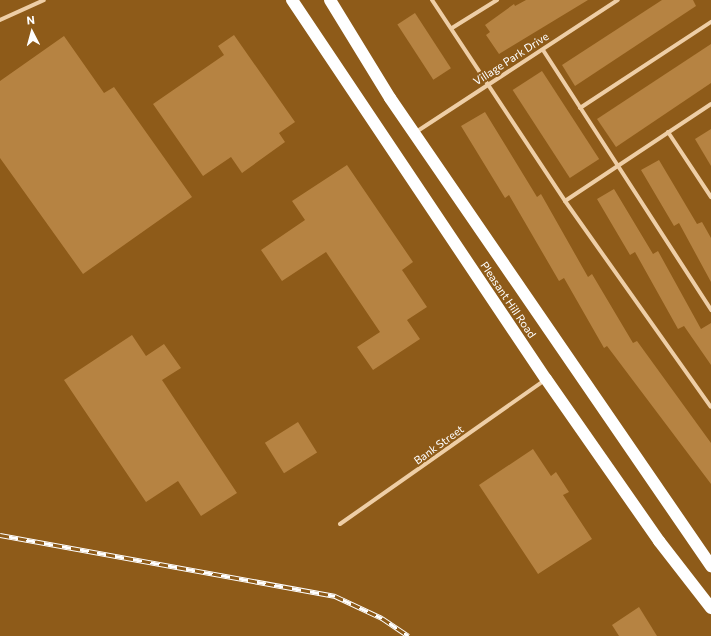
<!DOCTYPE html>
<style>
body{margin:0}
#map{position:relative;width:711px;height:636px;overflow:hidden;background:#8e5b19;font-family:Commissioner,sans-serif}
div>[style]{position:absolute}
.building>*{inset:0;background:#b68342;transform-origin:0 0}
.street>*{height:4px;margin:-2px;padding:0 2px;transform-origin:2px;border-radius:2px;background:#eecea6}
.highway>*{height:12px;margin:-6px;padding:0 6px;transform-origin:6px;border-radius:6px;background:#fff}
.rail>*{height:4.5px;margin-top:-2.25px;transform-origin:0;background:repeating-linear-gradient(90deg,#8e5b19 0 9px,#fff 0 18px);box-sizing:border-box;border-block:1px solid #fff}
span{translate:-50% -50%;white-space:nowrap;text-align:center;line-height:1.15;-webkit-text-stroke:4px #8e5b19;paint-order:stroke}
.street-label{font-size:11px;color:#fff}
.north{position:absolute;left:12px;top:12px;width:40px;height:40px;-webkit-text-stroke:3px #8e5b19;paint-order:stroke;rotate:354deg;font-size:11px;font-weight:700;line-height:16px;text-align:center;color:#fff}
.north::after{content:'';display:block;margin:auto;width:14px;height:18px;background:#fff;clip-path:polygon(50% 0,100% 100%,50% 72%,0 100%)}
</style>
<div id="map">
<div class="building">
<i style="clip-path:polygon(526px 0,588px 0,499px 54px,486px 35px,490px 32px,485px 25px,514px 4px,515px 6px)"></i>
<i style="clip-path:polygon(662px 0,693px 0,696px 6px,575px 86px,562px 65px)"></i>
<i style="left:415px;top:13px;width:66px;height:21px;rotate:57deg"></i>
<i style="clip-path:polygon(234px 35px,295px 122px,279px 133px,285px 142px,242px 173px,231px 157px,203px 176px,153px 104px,224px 55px,218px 46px)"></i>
<i style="clip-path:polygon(64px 36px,104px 93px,114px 87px,192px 197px,83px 274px,0 158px,0 81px)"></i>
<i style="clip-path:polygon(711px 44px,711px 83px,616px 147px,597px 119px)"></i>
<i style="left:542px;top:71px;width:105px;height:35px;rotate:57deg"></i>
<i style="clip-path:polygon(485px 112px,537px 197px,541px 194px,588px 277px,592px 274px,633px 343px,637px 341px,711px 443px,711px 484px,607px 346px,604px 348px,564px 278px,559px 281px,509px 195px,505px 198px,461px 126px)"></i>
<i style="clip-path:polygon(711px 129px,711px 166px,695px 139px)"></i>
<i style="clip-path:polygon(659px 160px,697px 224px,702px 222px,711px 238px,711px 282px,679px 223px,674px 226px,641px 170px)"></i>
<i style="clip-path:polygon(347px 165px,413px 262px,402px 270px,427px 307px,407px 320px,420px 339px,373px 370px,357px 347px,380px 332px,326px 252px,282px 281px,261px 250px,305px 220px,292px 201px)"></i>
<i style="clip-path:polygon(614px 189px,653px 254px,658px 251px,701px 329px,711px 323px,711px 365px,684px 326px,678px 329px,635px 252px,630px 255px,597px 199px)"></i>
<i style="clip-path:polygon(132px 335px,146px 356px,164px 344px,181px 368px,162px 380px,237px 493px,201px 516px,178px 481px,146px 502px,64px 380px)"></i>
<i style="left:298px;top:422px;width:36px;height:39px;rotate:58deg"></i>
<i style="clip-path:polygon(533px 449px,551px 476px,556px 472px,569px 492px,563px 495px,592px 539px,538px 574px,479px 485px)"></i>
<i style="clip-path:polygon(639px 607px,657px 636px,619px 636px,612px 625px)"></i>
</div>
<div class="street">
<i style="left:432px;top:0;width:241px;rotate:56.5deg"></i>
<i style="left:565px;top:201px;width:252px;rotate:54.7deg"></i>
<i style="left:0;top:20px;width:48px;rotate:-24.4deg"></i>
<i style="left:452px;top:28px;width:53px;rotate:-31.9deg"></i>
<i style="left:543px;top:50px;width:310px;rotate:57.1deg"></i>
<i style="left:580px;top:108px;width:157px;rotate:-33.3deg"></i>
<i style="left:416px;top:132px;width:241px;rotate:-33.2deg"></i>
<i style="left:668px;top:132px;width:78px;rotate:56.5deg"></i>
<i style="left:565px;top:201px;width:175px;rotate:-33.6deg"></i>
<i style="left:340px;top:524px;width:252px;rotate:-35.1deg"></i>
</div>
<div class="highway">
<i style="left:292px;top:0;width:456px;rotate:56.2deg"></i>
<i style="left:546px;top:379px;width:198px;rotate:55.1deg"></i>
<i style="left:659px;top:541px;width:85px;rotate:52.2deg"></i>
<i style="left:330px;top:0;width:115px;rotate:58.5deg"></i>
<i style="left:390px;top:98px;width:568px;rotate:55.55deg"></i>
</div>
<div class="rail">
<i style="left:0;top:535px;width:341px;rotate:10.3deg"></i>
<i style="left:335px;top:596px;width:52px;rotate:25.1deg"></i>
<i style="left:382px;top:618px;width:32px;rotate:34deg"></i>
</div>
<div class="street-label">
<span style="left:511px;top:59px;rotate:-33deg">Village Park Drive</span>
<span style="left:508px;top:300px;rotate:56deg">Pleasant Hill Road</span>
<span style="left:439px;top:445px;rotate:-36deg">Bank Street</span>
</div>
<div class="north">N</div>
</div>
